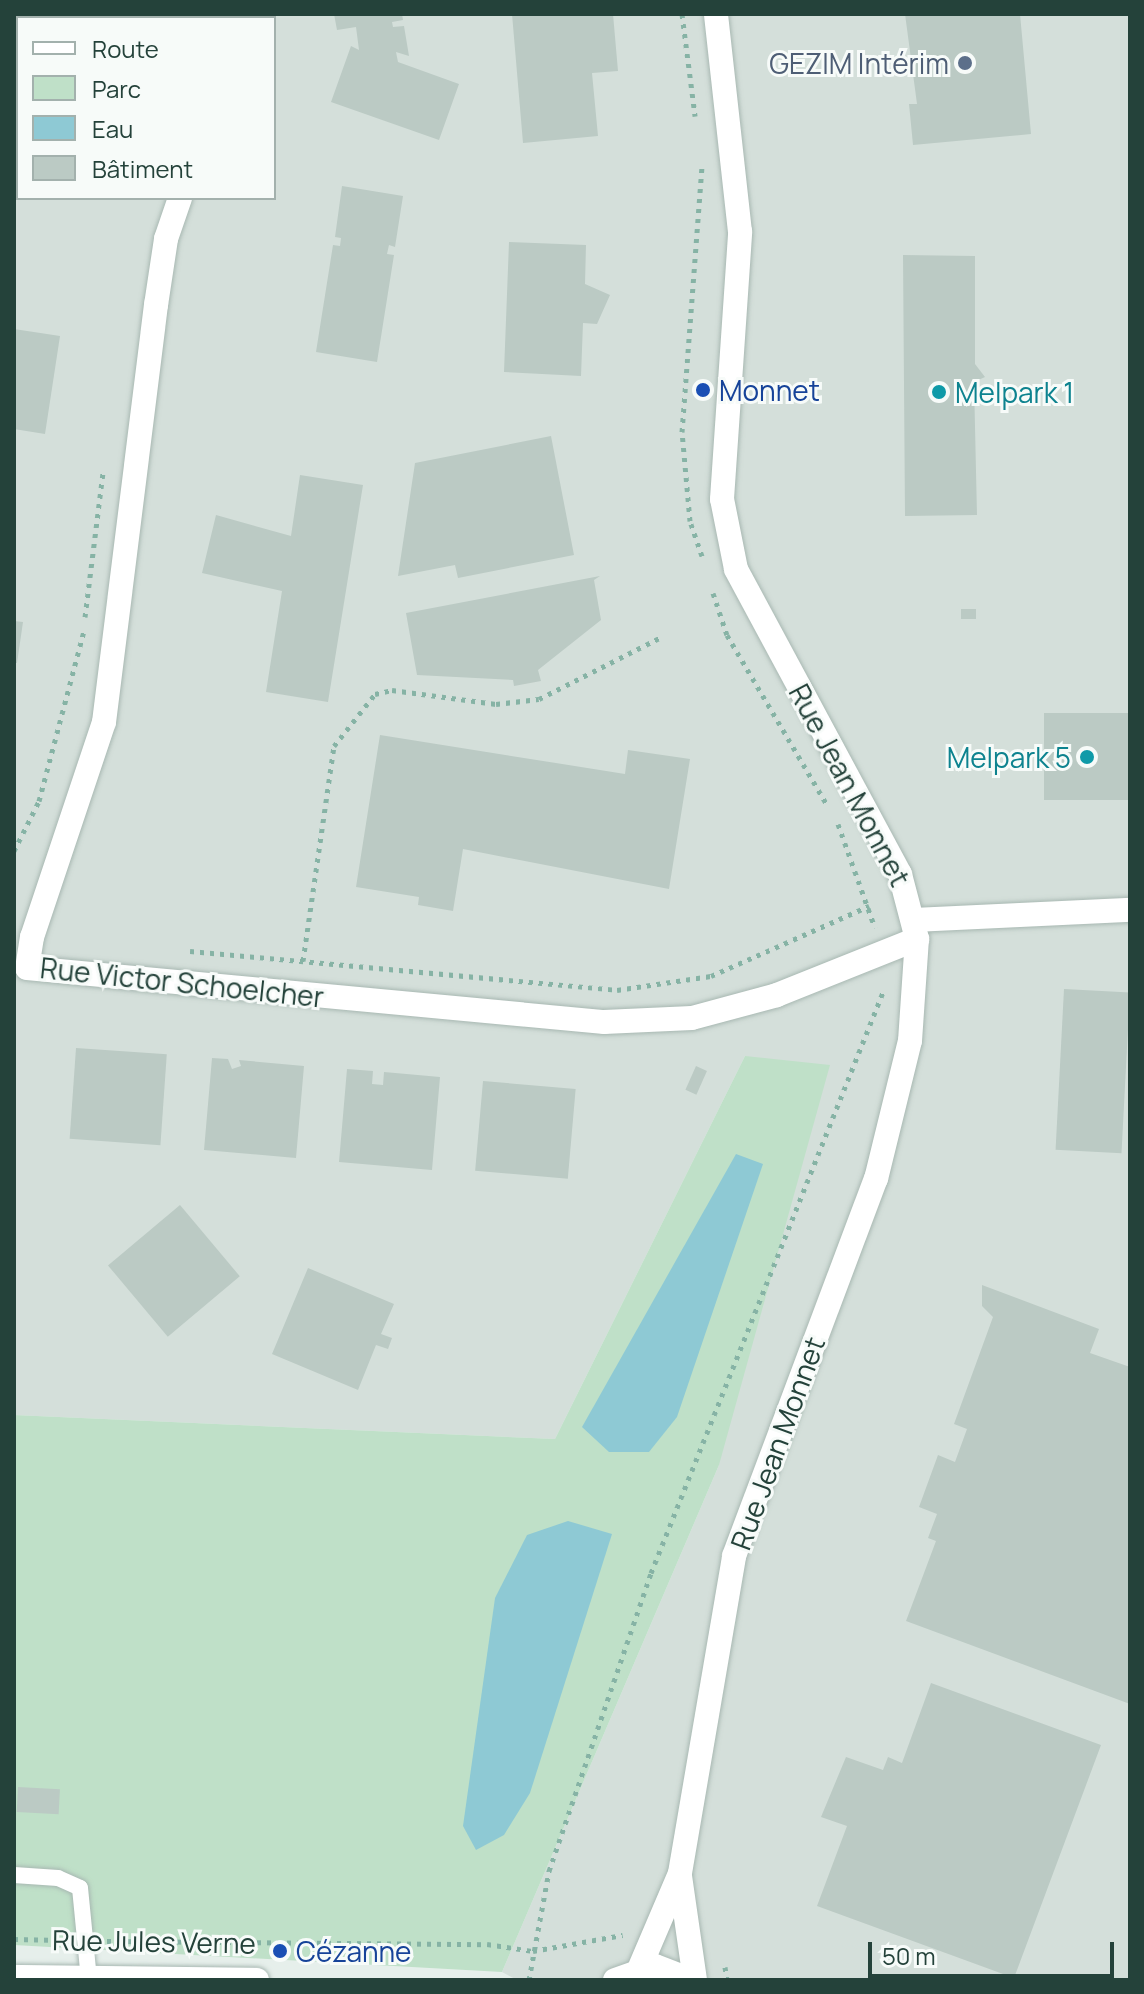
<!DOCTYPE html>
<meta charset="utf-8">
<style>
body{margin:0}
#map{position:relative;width:1144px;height:1994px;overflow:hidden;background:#e6efeb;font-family:Manrope,sans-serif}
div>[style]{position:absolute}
.built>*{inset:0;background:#d4dfda}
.green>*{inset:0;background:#bfe0c8}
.water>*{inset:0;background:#8ec9d4}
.building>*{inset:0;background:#bbcac4;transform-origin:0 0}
.path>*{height:5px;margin-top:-2.5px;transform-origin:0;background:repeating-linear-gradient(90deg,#86b3a5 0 4px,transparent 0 10px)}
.roads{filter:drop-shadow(0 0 2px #a8b8b2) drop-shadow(0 0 2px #a8b8b2)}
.service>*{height:16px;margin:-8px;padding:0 8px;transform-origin:8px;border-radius:8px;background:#fff}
.minor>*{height:24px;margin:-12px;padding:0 12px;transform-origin:12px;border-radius:12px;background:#fff}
.dots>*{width:22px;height:22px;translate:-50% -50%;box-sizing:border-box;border:4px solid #f7fbf9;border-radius:50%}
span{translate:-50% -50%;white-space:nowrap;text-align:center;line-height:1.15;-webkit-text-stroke:6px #f7fbf9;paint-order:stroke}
.service-label{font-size:28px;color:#4e5e75}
.right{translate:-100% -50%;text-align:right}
.transit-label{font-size:28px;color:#164399}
.left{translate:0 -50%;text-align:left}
.culture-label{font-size:28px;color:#0d838f}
.street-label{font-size:28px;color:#24423a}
.frame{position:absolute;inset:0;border:16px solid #24423a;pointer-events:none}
.legend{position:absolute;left:16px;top:16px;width:260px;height:184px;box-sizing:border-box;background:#f7fbf9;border:2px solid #a3b1ad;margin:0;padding:10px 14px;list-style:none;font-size:24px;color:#24423a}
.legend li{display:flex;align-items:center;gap:16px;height:40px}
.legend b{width:40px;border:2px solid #a3b1ad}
.scale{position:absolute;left:868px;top:1942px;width:246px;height:36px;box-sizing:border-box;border:4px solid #24423a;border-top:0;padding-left:10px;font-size:24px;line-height:28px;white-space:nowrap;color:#24423a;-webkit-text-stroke:6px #f7fbf9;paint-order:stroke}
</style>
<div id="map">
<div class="built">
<i style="clip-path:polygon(evenodd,14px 14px,1130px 14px,1130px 1980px,517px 1980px,502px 1972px,719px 1465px,745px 1056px,555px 1439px,14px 1415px,14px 14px,18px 18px,274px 18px,274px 198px,18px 198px,18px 18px)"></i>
</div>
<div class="green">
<i style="clip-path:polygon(745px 1056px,830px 1065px,719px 1465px,502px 1972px,14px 1945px,14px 1415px,555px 1439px)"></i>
</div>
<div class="water">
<i style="clip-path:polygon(736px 1154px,763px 1164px,677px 1417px,649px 1452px,609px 1452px,582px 1427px)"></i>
<i style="clip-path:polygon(568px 1521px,612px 1534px,530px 1793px,504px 1835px,476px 1850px,463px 1826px,495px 1598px,527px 1535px)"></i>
</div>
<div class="building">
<i style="clip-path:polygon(14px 14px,44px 14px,18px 18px,18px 75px)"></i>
<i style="clip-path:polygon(57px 14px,87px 14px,94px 15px,56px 18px)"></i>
<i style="clip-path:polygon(334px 14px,402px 14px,403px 20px,392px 22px,393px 27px,404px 26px,409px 56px,396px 52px,398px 62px,459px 84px,439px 140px,331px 102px,351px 46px,359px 50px,356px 27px,337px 30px)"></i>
<i style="clip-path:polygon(512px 14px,613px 14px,618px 71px,592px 73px,598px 136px,523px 143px)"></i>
<i style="clip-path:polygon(905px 14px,1020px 14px,1031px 134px,913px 145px,909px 104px,917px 104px)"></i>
<i style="clip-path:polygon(342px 186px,403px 196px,395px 247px,389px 245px,387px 254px,394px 255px,377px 362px,316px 352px,333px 245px,340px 246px,341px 238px,335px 237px)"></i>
<i style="clip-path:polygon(509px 242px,586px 245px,585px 284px,610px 295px,597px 324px,583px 323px,581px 376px,504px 372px)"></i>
<i style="clip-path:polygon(903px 255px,975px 256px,975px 364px,985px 377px,974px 382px,977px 515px,905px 516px)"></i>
<i style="clip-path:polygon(14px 329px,60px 336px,45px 434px,14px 429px)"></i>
<i style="clip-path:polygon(551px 436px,574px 555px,458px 578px,455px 565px,398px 576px,415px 463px)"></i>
<i style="clip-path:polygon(300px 475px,363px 485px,328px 702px,266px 692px,282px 591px,202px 573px,216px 515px,291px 536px)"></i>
<i style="clip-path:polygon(600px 576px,594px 580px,601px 620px,538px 670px,541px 681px,514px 686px,513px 680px,417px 675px,406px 613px)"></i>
<i style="left:961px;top:609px;width:15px;height:10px"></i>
<i style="clip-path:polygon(14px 621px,23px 622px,17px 663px,14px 663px)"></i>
<i style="left:1130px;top:713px;width:87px;height:86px;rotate:90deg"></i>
<i style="clip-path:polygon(380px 735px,625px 774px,628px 750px,690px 759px,669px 889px,463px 849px,453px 911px,418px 905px,419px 897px,356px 887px)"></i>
<i style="left:1064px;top:989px;width:66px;height:161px;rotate:3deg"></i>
<i style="left:76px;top:1048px;width:91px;height:91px;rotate:4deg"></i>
<i style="clip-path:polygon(212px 1058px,228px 1059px,232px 1069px,241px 1066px,239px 1060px,304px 1066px,296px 1158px,204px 1150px)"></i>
<i style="left:696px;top:1066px;width:12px;height:26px;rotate:24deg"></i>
<i style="clip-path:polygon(347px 1069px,373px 1071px,372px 1084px,383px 1085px,384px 1072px,440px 1077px,432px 1170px,339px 1162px)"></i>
<i style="left:483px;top:1081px;width:93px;height:90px;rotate:5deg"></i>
<i style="left:180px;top:1205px;width:93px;height:94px;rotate:50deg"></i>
<i style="clip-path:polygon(308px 1268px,394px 1304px,381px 1334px,392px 1338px,388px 1349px,376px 1345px,358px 1390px,272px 1354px)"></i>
<i style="clip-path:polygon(982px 1285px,1099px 1329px,1090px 1353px,1130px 1367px,1130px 1704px,906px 1621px,936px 1541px,928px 1538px,937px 1514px,919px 1507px,938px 1455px,955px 1462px,967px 1429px,954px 1424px,993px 1317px,982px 1306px)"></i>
<i style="clip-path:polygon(931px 1683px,1101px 1745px,1014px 1978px,817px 1906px,847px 1826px,821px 1817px,846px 1757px,883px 1770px,888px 1757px,902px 1763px)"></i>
<i style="left:18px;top:1787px;width:42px;height:25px;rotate:3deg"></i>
</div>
<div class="path">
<i style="left:682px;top:14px;width:103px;rotate:82.7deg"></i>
<i style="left:208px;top:18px;width:4px;rotate:-63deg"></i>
<i style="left:702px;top:556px;width:37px;rotate:-109deg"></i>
<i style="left:690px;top:521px;width:89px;rotate:-95.1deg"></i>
<i style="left:682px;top:432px;width:268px;rotate:-85.7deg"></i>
<i style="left:713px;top:593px;width:44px;rotate:71.6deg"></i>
<i style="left:727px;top:635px;width:197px;rotate:59.5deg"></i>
<i style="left:85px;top:617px;width:145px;rotate:-82.9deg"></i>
<i style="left:838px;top:824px;width:110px;rotate:70.4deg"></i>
<i style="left:14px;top:851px;width:56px;rotate:-63.4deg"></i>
<i style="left:39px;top:801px;width:176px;rotate:-75.2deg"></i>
<i style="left:190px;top:951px;width:429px;rotate:5.2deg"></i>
<i style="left:617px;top:990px;width:95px;rotate:-8.5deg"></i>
<i style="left:711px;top:976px;width:173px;rotate:-23.9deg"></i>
<i style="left:303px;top:961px;width:217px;rotate:-81.8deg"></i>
<i style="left:334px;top:746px;width:66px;rotate:-51.7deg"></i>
<i style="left:375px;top:694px;width:17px;rotate:-13deg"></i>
<i style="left:392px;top:690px;width:105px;rotate:7.7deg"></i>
<i style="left:496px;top:704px;width:43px;rotate:-6.6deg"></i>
<i style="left:539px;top:699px;width:135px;rotate:-26.9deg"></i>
<i style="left:14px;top:1939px;width:47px;rotate:1.2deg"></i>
<i style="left:107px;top:1941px;width:380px;rotate:0.5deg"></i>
<i style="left:487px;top:1944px;width:47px;rotate:8.7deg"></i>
<i style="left:533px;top:1951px;width:91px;rotate:-10.1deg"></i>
<i style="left:725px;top:1967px;width:13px;rotate:81deg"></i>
<i style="left:529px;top:1980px;width:111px;rotate:-79.6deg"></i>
<i style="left:549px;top:1871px;width:315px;rotate:-71.1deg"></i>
<i style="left:651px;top:1573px;width:626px;rotate:-68.23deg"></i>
</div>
<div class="roads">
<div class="service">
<i style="left:14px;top:1875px;width:44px;rotate:3.9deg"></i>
<i style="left:58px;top:1878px;width:24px;rotate:24deg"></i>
<i style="left:80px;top:1888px;width:91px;rotate:84.4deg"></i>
</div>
<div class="minor">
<i style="left:244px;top:18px;width:4px;rotate:-76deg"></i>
<i style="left:180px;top:198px;width:43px;rotate:108.9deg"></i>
<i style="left:166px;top:239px;width:67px;rotate:98.6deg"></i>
<i style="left:156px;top:305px;width:420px;rotate:97.1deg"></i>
<i style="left:104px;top:722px;width:227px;rotate:108.5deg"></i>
<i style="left:32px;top:937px;width:31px;rotate:99deg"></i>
<i style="left:27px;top:968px;width:580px;rotate:5.35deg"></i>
<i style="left:604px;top:1022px;width:88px;rotate:-2.6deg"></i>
<i style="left:692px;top:1018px;width:88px;rotate:-15.1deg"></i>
<i style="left:777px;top:995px;width:151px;rotate:-21.8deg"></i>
<i style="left:915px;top:920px;width:215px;rotate:-2.7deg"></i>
<i style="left:680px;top:1876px;width:105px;rotate:81.8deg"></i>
<i style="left:640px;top:1967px;width:102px;rotate:-66.9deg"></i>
<i style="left:680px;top:1873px;width:322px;rotate:-80.3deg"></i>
<i style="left:734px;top:1556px;width:403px;rotate:-69.4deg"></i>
<i style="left:876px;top:1179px;width:142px;rotate:-76.2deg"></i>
<i style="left:910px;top:1041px;width:102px;rotate:-86.1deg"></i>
<i style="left:917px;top:939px;width:67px;rotate:-104.7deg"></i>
<i style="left:900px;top:874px;width:346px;rotate:-118.3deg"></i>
<i style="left:736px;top:569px;width:71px;rotate:-101.3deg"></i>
<i style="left:722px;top:499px;width:268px;rotate:-86.1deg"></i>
<i style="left:740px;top:232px;width:219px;rotate:-96.3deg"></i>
<i style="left:14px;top:1977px;width:243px;rotate:0.7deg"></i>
<i style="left:615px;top:1980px;width:42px;rotate:-19.3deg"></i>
<i style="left:655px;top:1966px;width:40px;rotate:21deg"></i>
</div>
</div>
<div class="dots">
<i style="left:965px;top:63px;background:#5c6f8a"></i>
<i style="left:703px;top:390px;background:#1a4fb4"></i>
<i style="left:939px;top:392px;background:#0f9aa8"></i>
<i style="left:1087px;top:757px;background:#0f9aa8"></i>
<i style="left:280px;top:1951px;background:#1a4fb4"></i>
</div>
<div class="service-label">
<span class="right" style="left:949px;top:63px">GEZIM Intérim</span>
</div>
<div class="transit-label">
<span class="left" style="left:719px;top:390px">Monnet</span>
<span class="left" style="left:296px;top:1951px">Cézanne</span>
</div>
<div class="culture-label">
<span class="left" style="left:955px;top:392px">Melpark 1</span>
<span class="right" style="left:1071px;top:757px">Melpark 5</span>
</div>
<div class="street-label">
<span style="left:850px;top:785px;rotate:62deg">Rue Jean Monnet</span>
<span style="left:182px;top:982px;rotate:6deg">Rue Victor Schoelcher</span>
<span style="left:777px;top:1443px;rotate:-70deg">Rue Jean Monnet</span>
<span style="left:154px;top:1941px;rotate:1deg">Rue Jules Verne</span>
</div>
<div class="frame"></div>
<ul class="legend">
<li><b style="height:10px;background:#fff"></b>Route</li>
<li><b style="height:22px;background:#bfe0c8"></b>Parc</li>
<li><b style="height:22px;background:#8ec9d4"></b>Eau</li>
<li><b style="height:22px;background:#bbcac4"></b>Bâtiment</li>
</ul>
<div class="scale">50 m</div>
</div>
